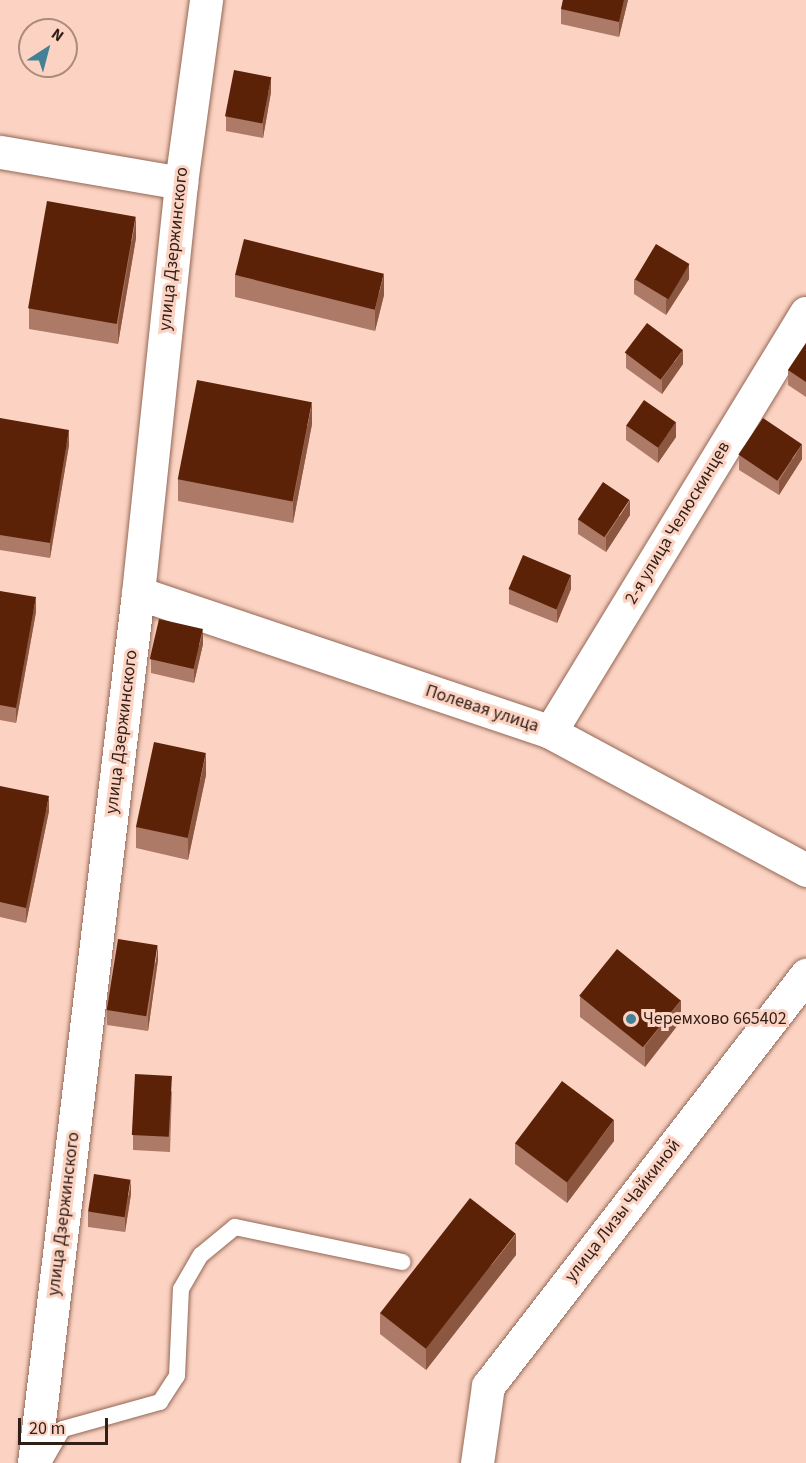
<!DOCTYPE html>
<meta charset="utf-8">
<style>
body{margin:0}
#map{position:relative;width:806px;height:1463px;overflow:hidden;background:#fcd3c3;font-family:"Source Sans 3",sans-serif}
div>[style]{position:absolute}
.roads{filter:drop-shadow(0 0 2px #946756) drop-shadow(0 0 2px #946756)}
.service>*{height:16px;margin:-8px;padding:0 8px;transform-origin:8px;border-radius:8px;background:#fff}
.minor>*{height:33px;margin:-16.5px;padding:0 16.5px;transform-origin:16.5px;border-radius:16.5px;background:#fff}
.wall>*{inset:0;background:#ac7a66}
.shaded-wall>*{inset:0;background:#8b5740}
.building>*{inset:0;background:#5b2208;transform-origin:0 0}
.dots>*{width:16px;height:16px;translate:-50% -50%;box-sizing:border-box;border:3px solid #fcd3c3;border-radius:50%}
span{translate:-50% -50%;white-space:nowrap;text-align:center;line-height:1.15;-webkit-text-stroke:6px #fcd3c3;paint-order:stroke}
.street-label{font-size:18px;color:#301e17}
.poi-label{font-size:18px;color:#301e17}
.left{translate:0 -50%;text-align:left}
.north{position:absolute;left:18px;top:18px;width:60px;height:60px;box-sizing:border-box;background:#fcd3c3;border:2px solid #aa8b7e;border-radius:50%;rotate:36deg;font-size:16px;font-weight:700;line-height:24px;text-align:center;color:#301e17}
.north::after{content:'';display:block;margin:auto;width:21px;height:27px;background:#438196;clip-path:polygon(50% 0,100% 100%,50% 72%,0 100%)}
.scale{position:absolute;left:18px;top:1418px;width:90px;height:27px;box-sizing:border-box;border:3px solid #301e17;border-top:0;padding-left:8px;font-size:18px;line-height:21px;white-space:nowrap;color:#301e17;-webkit-text-stroke:4px #fcd3c3;paint-order:stroke}
</style>
<div id="map">
<div class="roads">
<div class="service">
<i style="left:43px;top:1463px;width:39px;rotate:-60deg"></i>
<i style="left:63px;top:1429px;width:101px;rotate:-15.6deg"></i>
<i style="left:160px;top:1402px;width:31px;rotate:-57deg"></i>
<i style="left:177px;top:1376px;width:87px;rotate:-87.4deg"></i>
<i style="left:181px;top:1289px;width:39px;rotate:-60deg"></i>
<i style="left:201px;top:1255px;width:44px;rotate:-39.5deg"></i>
<i style="left:235px;top:1227px;width:171px;rotate:11.8deg"></i>
</div>
<div class="minor">
<i style="left:0;top:152px;width:184px;rotate:9.7deg"></i>
<i style="left:138px;top:593px;width:435px;rotate:18.6deg"></i>
<i style="left:550px;top:732px;width:291px;rotate:28.3deg"></i>
<i style="left:550px;top:732px;width:491px;rotate:-58.6deg"></i>
<i style="left:34px;top:1463px;width:876px;rotate:-83.18deg"></i>
<i style="left:138px;top:593px;width:412px;rotate:-84deg"></i>
<i style="left:181px;top:183px;width:185px;rotate:-82.2deg"></i>
<i style="left:477px;top:1463px;width:78px;rotate:-81.9deg"></i>
<i style="left:488px;top:1386px;width:520px;rotate:-52.27deg"></i>
</div>
</div>
<div class="wall">
<i style="clip-path:polygon(563px 0,628px 0,619px 37px,561px 24px,561px 9px)"></i>
<i style="clip-path:polygon(271px 92px,263px 138px,226px 131px,226px 116px)"></i>
<i style="clip-path:polygon(136px 238px,118px 344px,29px 329px,29px 308px)"></i>
<i style="clip-path:polygon(235px 275px,384px 295px,375px 331px,235px 297px)"></i>
<i style="clip-path:polygon(634px 279px,689px 279px,666px 315px,634px 294px)"></i>
<i style="clip-path:polygon(806px 343px,806px 397px,788px 385px,788px 370px)"></i>
<i style="clip-path:polygon(626px 353px,683px 364px,662px 394px,626px 368px)"></i>
<i style="clip-path:polygon(0 418px,69px 445px,50px 558px,0 550px)"></i>
<i style="clip-path:polygon(312px 424px,293px 523px,178px 501px,178px 479px)"></i>
<i style="clip-path:polygon(626px 425px,676px 437px,658px 463px,626px 440px)"></i>
<i style="clip-path:polygon(739px 455px,802px 459px,779px 495px,739px 470px)"></i>
<i style="clip-path:polygon(630px 515px,606px 552px,578px 534px,578px 519px)"></i>
<i style="clip-path:polygon(509px 589px,571px 589px,557px 623px,509px 604px)"></i>
<i style="clip-path:polygon(0 591px,36px 612px,16px 723px,0 720px)"></i>
<i style="clip-path:polygon(203px 644px,194px 683px,151px 673px,151px 659px)"></i>
<i style="clip-path:polygon(206px 775px,188px 860px,136px 848px,136px 827px)"></i>
<i style="clip-path:polygon(0 786px,49px 811px,26px 923px,0 917px)"></i>
<i style="clip-path:polygon(158px 960px,148px 1031px,107px 1025px,107px 1010px)"></i>
<i style="clip-path:polygon(580px 996px,681px 1021px,645px 1067px,580px 1017px)"></i>
<i style="clip-path:polygon(172px 1091px,170px 1152px,133px 1150px,133px 1135px)"></i>
<i style="clip-path:polygon(614px 1141px,567px 1203px,515px 1164px,515px 1143px)"></i>
<i style="clip-path:polygon(131px 1194px,125px 1232px,88px 1227px,88px 1212px)"></i>
<i style="clip-path:polygon(516px 1255px,426px 1370px,380px 1334px,380px 1313px)"></i>
</div>
<div class="shaded-wall">
<i style="clip-path:polygon(624px 0,628px 0,619px 37px,619px 22px)"></i>
<i style="clip-path:polygon(271px 77px,271px 92px,263px 138px,263px 123px)"></i>
<i style="clip-path:polygon(136px 216px,136px 238px,118px 344px,118px 323px)"></i>
<i style="clip-path:polygon(689px 264px,689px 279px,666px 315px,666px 300px)"></i>
<i style="clip-path:polygon(384px 273px,384px 295px,375px 331px,375px 310px)"></i>
<i style="clip-path:polygon(683px 350px,683px 364px,662px 394px,662px 379px)"></i>
<i style="clip-path:polygon(312px 402px,312px 424px,293px 523px,293px 502px)"></i>
<i style="clip-path:polygon(676px 422px,676px 437px,658px 463px,658px 448px)"></i>
<i style="clip-path:polygon(69px 430px,69px 445px,50px 558px,50px 543px)"></i>
<i style="clip-path:polygon(802px 444px,802px 459px,779px 495px,779px 481px)"></i>
<i style="clip-path:polygon(630px 500px,630px 515px,606px 552px,606px 537px)"></i>
<i style="clip-path:polygon(571px 575px,571px 589px,557px 623px,557px 608px)"></i>
<i style="clip-path:polygon(36px 597px,36px 612px,16px 723px,16px 708px)"></i>
<i style="clip-path:polygon(203px 629px,203px 644px,194px 683px,194px 668px)"></i>
<i style="clip-path:polygon(206px 753px,206px 775px,188px 860px,188px 838px)"></i>
<i style="clip-path:polygon(49px 796px,49px 811px,26px 923px,26px 908px)"></i>
<i style="clip-path:polygon(158px 945px,158px 960px,148px 1031px,148px 1016px)"></i>
<i style="clip-path:polygon(681px 1000px,681px 1021px,645px 1067px,645px 1046px)"></i>
<i style="clip-path:polygon(614px 1120px,614px 1141px,567px 1203px,567px 1182px)"></i>
<i style="clip-path:polygon(131px 1180px,131px 1194px,125px 1232px,125px 1217px)"></i>
<i style="clip-path:polygon(516px 1234px,516px 1255px,426px 1370px,426px 1348px)"></i>
</div>
<div class="building">
<i style="clip-path:polygon(563px 0,624px 0,619px 22px,561px 9px)"></i>
<i style="left:234px;top:70px;width:38px;height:47px;rotate:11deg"></i>
<i style="left:47px;top:201px;width:90px;height:109px;rotate:10deg"></i>
<i style="left:244px;top:239px;width:144px;height:37px;rotate:14deg"></i>
<i style="left:656px;top:244px;width:39px;height:41px;rotate:31deg"></i>
<i style="left:647px;top:323px;width:45px;height:37px;rotate:37deg"></i>
<i style="clip-path:polygon(806px 343px,806px 382px,788px 370px)"></i>
<i style="left:197px;top:380px;width:117px;height:101px;rotate:11deg"></i>
<i style="left:644px;top:400px;width:39px;height:31px;rotate:35deg"></i>
<i style="clip-path:polygon(0 418px,69px 430px,50px 543px,0 535px)"></i>
<i style="left:763px;top:418px;width:47px;height:44px;rotate:34deg"></i>
<i style="left:603px;top:482px;width:32px;height:45px;rotate:34deg"></i>
<i style="left:523px;top:555px;width:52px;height:37px;rotate:23deg"></i>
<i style="clip-path:polygon(0 591px,36px 597px,16px 708px,0 705px)"></i>
<i style="left:159px;top:619px;width:45px;height:41px;rotate:13deg"></i>
<i style="left:154px;top:742px;width:53px;height:87px;rotate:12deg"></i>
<i style="clip-path:polygon(0 786px,49px 796px,26px 908px,0 902px)"></i>
<i style="left:118px;top:939px;width:40px;height:72px;rotate:9deg"></i>
<i style="left:617px;top:949px;width:82px;height:60px;rotate:39deg"></i>
<i style="left:135px;top:1074px;width:37px;height:61px;rotate:3deg"></i>
<i style="left:562px;top:1081px;width:65px;height:78px;rotate:37deg"></i>
<i style="left:94px;top:1174px;width:37px;height:38px;rotate:9deg"></i>
<i style="left:470px;top:1198px;width:58px;height:146px;rotate:38deg"></i>
</div>
<div class="dots">
<i style="left:631px;top:1019px;background:#438196"></i>
</div>
<div class="street-label">
<span style="left:174px;top:249px;rotate:-84deg">улица Дзержинского</span>
<span style="left:678px;top:523px;rotate:-59deg">2-я улица Челюскинцев</span>
<span style="left:482px;top:709px;rotate:18deg">Полевая улица</span>
<span style="left:122px;top:732px;rotate:-83deg">улица Дзержинского</span>
<span style="left:623px;top:1211px;rotate:-52deg">улица Лизы Чайкиной</span>
<span style="left:64px;top:1214px;rotate:-83deg">улица Дзержинского</span>
</div>
<div class="poi-label">
<span class="left" style="left:643px;top:1019px">Черемхово 665402</span>
</div>
<div class="north">N</div>
<div class="scale">20 m</div>
</div>
